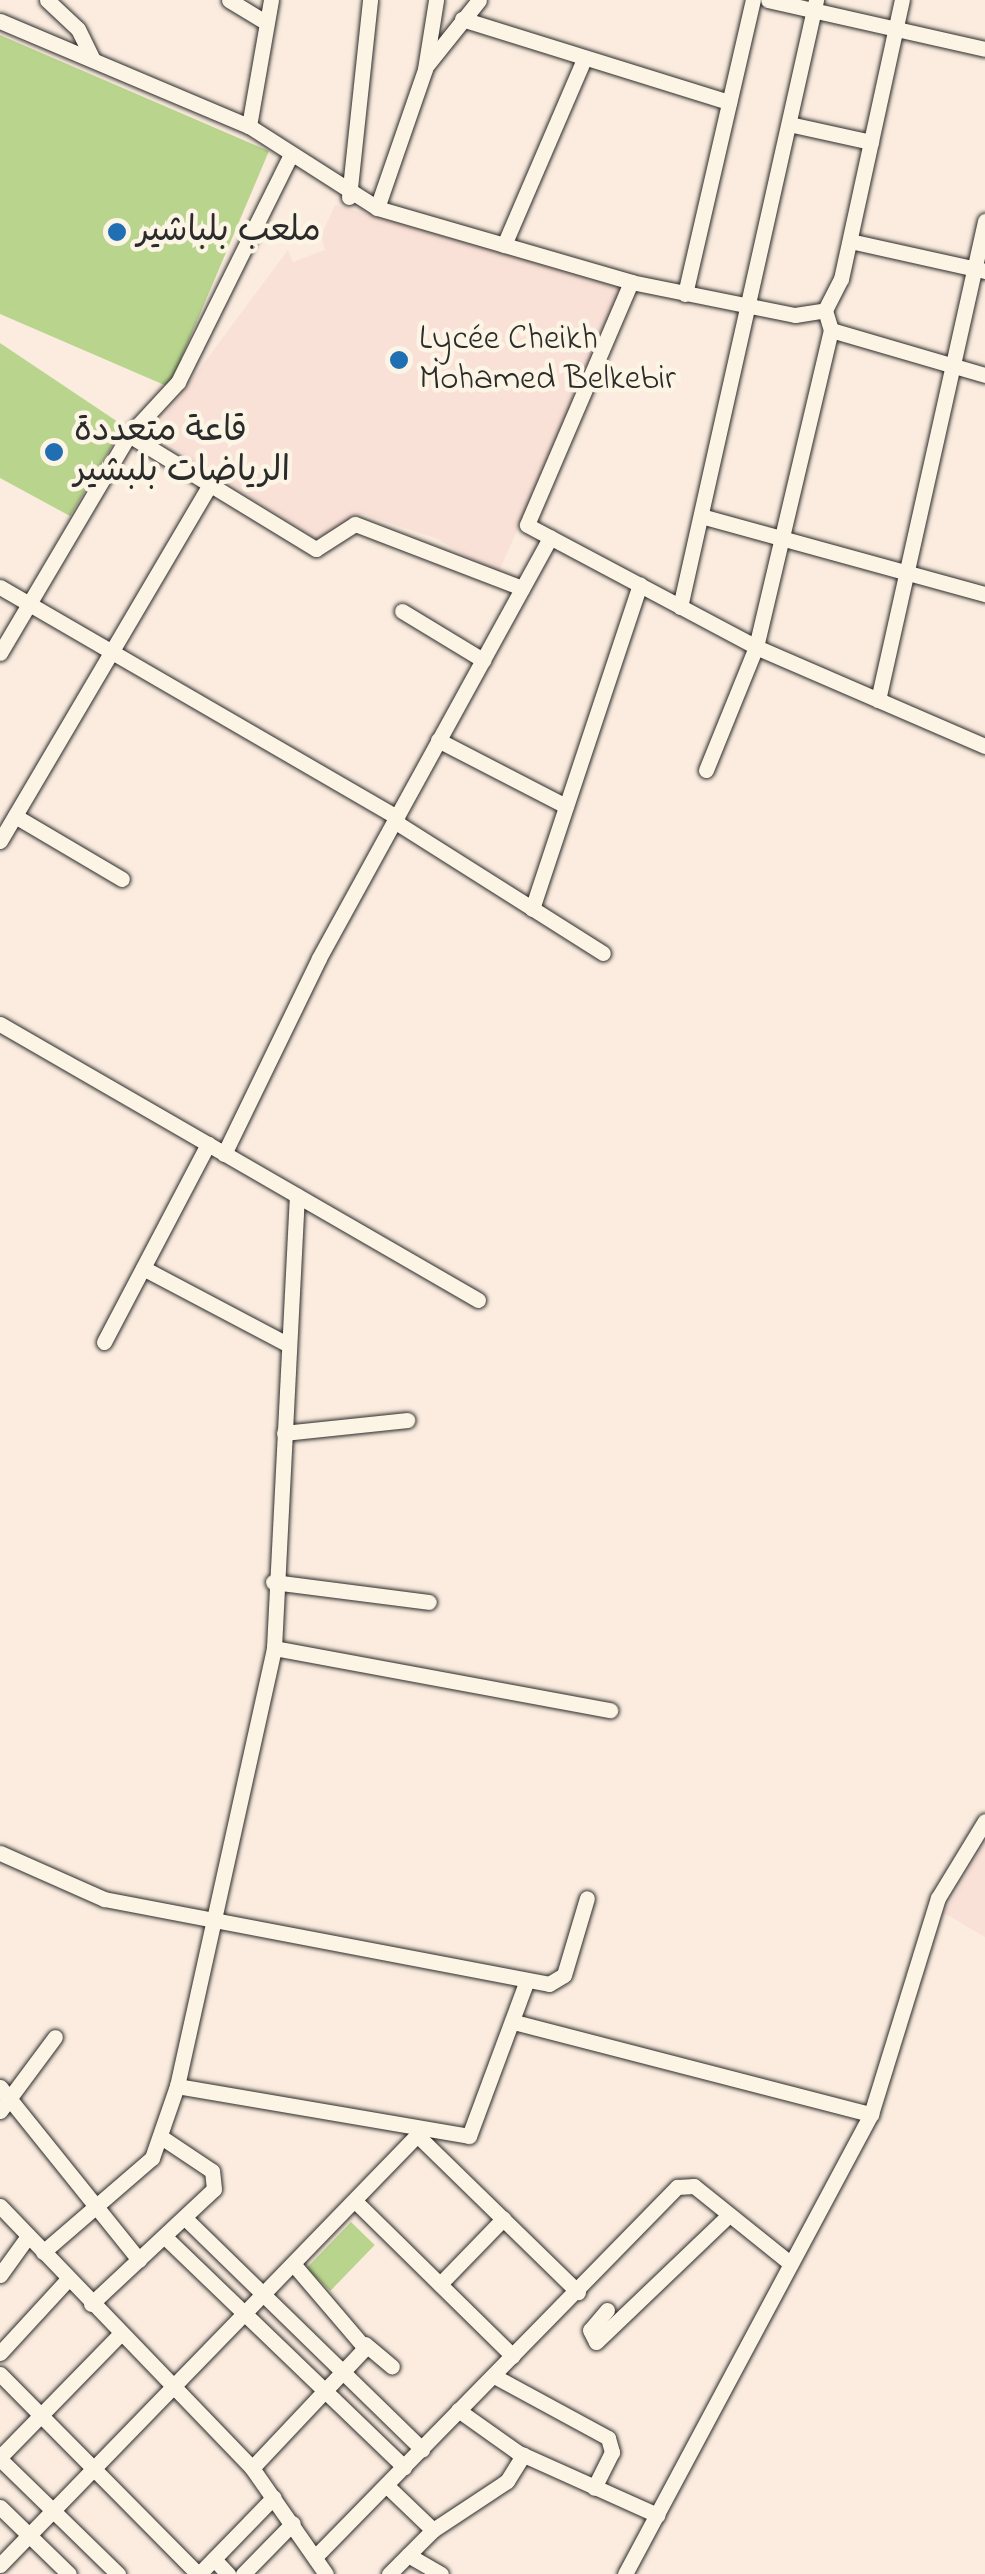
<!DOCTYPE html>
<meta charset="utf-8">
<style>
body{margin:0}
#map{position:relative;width:985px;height:2574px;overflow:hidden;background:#fbecdf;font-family:"Indie Flower","Playpen Sans Arabic",sans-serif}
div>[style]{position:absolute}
.built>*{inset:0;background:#fae1d7}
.green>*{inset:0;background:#b9d58d;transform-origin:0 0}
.roads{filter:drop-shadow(0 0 2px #2b2b2b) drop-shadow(0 0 2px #2b2b2b)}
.minor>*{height:15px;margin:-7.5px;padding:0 7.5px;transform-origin:7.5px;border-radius:7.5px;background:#fcf5e5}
.dots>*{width:28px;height:28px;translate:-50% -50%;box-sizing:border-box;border:5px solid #fcf5e5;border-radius:50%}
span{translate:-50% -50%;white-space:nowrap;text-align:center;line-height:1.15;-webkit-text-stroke:9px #fcf5e5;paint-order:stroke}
.poi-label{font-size:35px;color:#2b2b2b}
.left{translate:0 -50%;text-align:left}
</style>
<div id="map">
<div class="built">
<i style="clip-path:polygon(335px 205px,623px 287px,498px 574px,435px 538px,362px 514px,319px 541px,152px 433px,288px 250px,293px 262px,325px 250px,321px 236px)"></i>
<i style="clip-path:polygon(985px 1842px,985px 1937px,944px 1913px)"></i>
</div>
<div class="green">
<i style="clip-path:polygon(0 35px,269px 151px,169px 387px,0 314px)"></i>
<i style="clip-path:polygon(0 343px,124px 426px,70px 516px,0 478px)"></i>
<i style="left:351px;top:2222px;width:33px;height:64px;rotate:44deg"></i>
</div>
<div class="roads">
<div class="minor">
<i style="left:47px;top:0;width:42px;rotate:43.1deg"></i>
<i style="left:78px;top:29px;width:34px;rotate:64deg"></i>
<i style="left:229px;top:0;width:44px;rotate:31.2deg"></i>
<i style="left:768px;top:0;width:222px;rotate:12.7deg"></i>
<i style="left:462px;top:19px;width:280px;rotate:17.3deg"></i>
<i style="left:0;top:21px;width:270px;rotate:22.9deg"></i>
<i style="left:249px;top:126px;width:152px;rotate:32.6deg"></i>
<i style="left:377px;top:208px;width:265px;rotate:16.2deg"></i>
<i style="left:631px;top:282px;width:167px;rotate:11.4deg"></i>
<i style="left:795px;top:315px;width:30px;rotate:-9deg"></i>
<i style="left:825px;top:310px;width:35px;rotate:-63deg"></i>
<i style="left:841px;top:279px;width:286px;rotate:-77.7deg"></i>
<i style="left:427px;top:65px;width:83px;rotate:-51.3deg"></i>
<i style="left:789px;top:124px;width:84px;rotate:12.4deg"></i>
<i style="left:249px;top:126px;width:128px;rotate:-80.1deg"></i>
<i style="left:349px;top:197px;width:198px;rotate:-83.9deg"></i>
<i style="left:377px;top:208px;width:147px;rotate:-70.9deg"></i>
<i style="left:425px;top:69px;width:70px;rotate:-80.9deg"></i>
<i style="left:850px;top:241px;width:138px;rotate:12.5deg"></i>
<i style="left:504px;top:245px;width:202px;rotate:-66.7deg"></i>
<i style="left:631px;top:282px;width:264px;rotate:113.2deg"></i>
<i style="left:527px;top:525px;width:259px;rotate:28deg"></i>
<i style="left:756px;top:647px;width:249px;rotate:23.4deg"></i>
<i style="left:685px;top:294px;width:302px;rotate:-77deg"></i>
<i style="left:831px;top:330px;width:160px;rotate:16.3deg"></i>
<i style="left:129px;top:435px;width:219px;rotate:31.4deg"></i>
<i style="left:316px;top:549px;width:46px;rotate:-32.7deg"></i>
<i style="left:355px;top:524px;width:179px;rotate:21deg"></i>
<i style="left:701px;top:516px;width:295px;rotate:15.4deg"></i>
<i style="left:0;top:587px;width:459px;rotate:30.1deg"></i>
<i style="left:680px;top:607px;width:622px;rotate:-77.37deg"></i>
<i style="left:402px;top:611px;width:95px;rotate:31.2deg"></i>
<i style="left:0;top:653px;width:253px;rotate:-59.4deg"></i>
<i style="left:129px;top:435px;width:72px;rotate:-47.2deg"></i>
<i style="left:178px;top:382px;width:254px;rotate:-63.6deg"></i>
<i style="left:878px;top:700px;width:491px;rotate:-77.4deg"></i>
<i style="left:438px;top:740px;width:144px;rotate:27.3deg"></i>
<i style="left:706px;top:770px;width:133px;rotate:-67.9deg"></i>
<i style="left:756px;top:647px;width:326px;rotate:-76.7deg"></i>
<i style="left:831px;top:330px;width:21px;rotate:-107deg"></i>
<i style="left:15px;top:816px;width:124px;rotate:30.5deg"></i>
<i style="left:394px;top:821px;width:247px;rotate:32.3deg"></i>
<i style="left:0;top:841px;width:413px;rotate:-59.5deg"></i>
<i style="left:532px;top:909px;width:342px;rotate:-71.6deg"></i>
<i style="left:0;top:1024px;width:552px;rotate:30deg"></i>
<i style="left:224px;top:1154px;width:218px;rotate:-64.1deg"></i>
<i style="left:319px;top:958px;width:480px;rotate:-61.2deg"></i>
<i style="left:143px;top:1268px;width:163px;rotate:27.8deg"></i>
<i style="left:104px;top:1342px;width:224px;rotate:-62.3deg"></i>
<i style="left:284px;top:1433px;width:124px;rotate:-6deg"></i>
<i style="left:273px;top:1582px;width:157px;rotate:7.3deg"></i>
<i style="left:274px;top:1648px;width:342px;rotate:10.5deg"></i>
<i style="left:0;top:1853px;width:114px;rotate:23.9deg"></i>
<i style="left:104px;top:1899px;width:453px;rotate:10.8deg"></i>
<i style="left:549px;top:1984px;width:17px;rotate:-31deg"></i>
<i style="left:564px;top:1975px;width:80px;rotate:-73.4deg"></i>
<i style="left:514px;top:2022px;width:369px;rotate:14.5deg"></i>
<i style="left:177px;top:2086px;width:296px;rotate:9.7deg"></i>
<i style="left:469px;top:2136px;width:166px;rotate:-69.6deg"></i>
<i style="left:0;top:2087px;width:222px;rotate:51.2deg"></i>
<i style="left:0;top:2111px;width:92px;rotate:-53.4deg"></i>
<i style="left:417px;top:2135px;width:225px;rotate:44.3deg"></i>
<i style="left:355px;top:2201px;width:221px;rotate:44.5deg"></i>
<i style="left:0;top:2206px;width:364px;rotate:46.1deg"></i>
<i style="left:252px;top:2468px;width:129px;rotate:55.1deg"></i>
<i style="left:186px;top:2219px;width:330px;rotate:44.3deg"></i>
<i style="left:165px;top:2237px;width:332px;rotate:43.9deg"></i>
<i style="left:43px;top:2252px;width:144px;rotate:-40.8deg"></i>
<i style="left:152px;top:2158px;width:76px;rotate:-70.9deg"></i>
<i style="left:177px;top:2086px;width:449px;rotate:-77.5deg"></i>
<i style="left:274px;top:1648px;width:453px;rotate:-87.1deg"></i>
<i style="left:0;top:2275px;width:48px;rotate:-54.3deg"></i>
<i style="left:440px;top:2284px;width:91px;rotate:-45.9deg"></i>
<i style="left:91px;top:2304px;width:168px;rotate:-43.1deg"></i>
<i style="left:214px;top:2189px;width:18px;rotate:-96deg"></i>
<i style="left:212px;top:2171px;width:58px;rotate:-146.3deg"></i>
<i style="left:607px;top:2310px;width:26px;rotate:130deg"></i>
<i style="left:590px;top:2330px;width:13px;rotate:63deg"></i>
<i style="left:596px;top:2342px;width:184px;rotate:-43.7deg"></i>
<i style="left:365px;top:2344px;width:35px;rotate:40deg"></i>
<i style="left:0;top:2353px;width:100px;rotate:-47.4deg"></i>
<i style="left:0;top:2374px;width:281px;rotate:45.3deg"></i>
<i style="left:494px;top:2376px;width:130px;rotate:28.5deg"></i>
<i style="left:608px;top:2438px;width:15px;rotate:74deg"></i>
<i style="left:612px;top:2452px;width:40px;rotate:116.6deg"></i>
<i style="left:458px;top:2410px;width:72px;rotate:35.4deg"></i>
<i style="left:517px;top:2452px;width:154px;rotate:24.2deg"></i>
<i style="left:0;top:2457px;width:172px;rotate:-45.7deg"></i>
<i style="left:0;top:2459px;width:165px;rotate:44.3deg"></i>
<i style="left:252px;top:2468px;width:165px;rotate:-46.7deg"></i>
<i style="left:365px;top:2348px;width:109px;rotate:-130.5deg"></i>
<i style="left:386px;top:2485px;width:65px;rotate:43.8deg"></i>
<i style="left:0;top:2507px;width:96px;rotate:44.2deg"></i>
<i style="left:408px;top:2555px;width:38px;rotate:30deg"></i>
<i style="left:315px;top:2557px;width:518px;rotate:-45.63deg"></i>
<i style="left:677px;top:2187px;width:17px;rotate:-3deg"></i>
<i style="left:694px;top:2186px;width:124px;rotate:38.8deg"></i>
<i style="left:214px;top:2559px;width:21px;rotate:47deg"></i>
<i style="left:0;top:2565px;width:607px;rotate:-45.87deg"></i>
<i style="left:199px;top:2574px;width:107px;rotate:-45.8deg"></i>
<i style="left:243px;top:2574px;width:71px;rotate:-45.6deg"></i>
<i style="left:389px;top:2574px;width:62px;rotate:-45deg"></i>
<i style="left:433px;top:2530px;width:89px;rotate:-33.5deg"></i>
<i style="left:507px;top:2481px;width:31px;rotate:-58deg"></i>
<i style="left:625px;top:2574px;width:522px;rotate:-61.86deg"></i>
<i style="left:871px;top:2114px;width:226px;rotate:-72.8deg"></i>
<i style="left:938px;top:1898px;width:90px;rotate:-58.6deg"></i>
</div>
</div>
<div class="dots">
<i style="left:117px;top:232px;background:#1f6fb2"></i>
<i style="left:399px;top:360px;background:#1f6fb2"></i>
<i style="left:54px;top:452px;background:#1f6fb2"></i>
</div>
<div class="poi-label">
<span class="left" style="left:137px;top:232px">ملعب بلباشير</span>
<span class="left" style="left:419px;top:360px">Lycée Cheikh<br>Mohamed Belkebir</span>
<span class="left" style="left:74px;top:452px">قاعة متعددة<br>الرياضات بلبشير</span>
</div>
</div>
